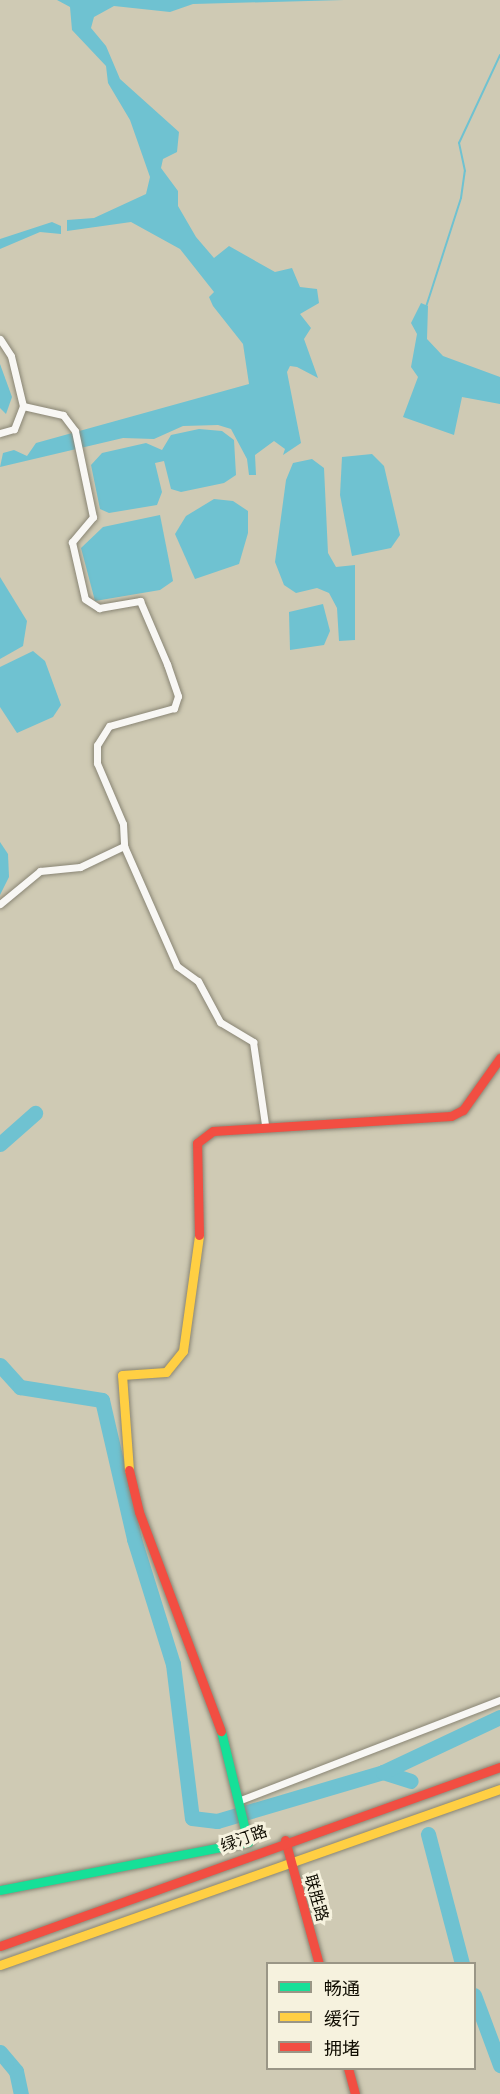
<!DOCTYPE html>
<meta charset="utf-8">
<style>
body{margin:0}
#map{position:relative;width:500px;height:2094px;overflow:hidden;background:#cfcab4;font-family:Bitter,"Noto Sans SC",serif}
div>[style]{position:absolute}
.water>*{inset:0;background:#6fc2d1}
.stream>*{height:2px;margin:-1px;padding:0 1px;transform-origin:1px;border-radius:1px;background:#6fc2d1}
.river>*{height:15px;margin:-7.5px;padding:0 7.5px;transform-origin:7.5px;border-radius:7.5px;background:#6fc2d1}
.roads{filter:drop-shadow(0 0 2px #898574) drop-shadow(0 0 2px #898574)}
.street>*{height:7px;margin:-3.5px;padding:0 3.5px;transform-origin:3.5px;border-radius:3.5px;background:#f8f7f4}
.fast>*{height:9px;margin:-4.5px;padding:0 4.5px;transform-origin:4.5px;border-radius:4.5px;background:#16e098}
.slow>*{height:9px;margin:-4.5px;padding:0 4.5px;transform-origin:4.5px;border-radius:4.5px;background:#ffcf43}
.jam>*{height:9px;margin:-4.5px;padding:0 4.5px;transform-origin:4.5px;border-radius:4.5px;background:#f24e42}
span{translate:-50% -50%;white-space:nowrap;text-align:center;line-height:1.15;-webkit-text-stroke:6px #f6f2de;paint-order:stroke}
.street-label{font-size:16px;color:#0f0c01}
.legend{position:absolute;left:266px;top:1962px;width:210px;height:108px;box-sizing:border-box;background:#f6f2de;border:2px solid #9a9686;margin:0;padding:8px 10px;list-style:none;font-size:18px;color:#0f0c01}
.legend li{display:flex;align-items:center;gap:12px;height:30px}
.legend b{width:30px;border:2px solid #9a9686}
</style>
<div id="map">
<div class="water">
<i style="clip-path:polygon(57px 0,344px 0,193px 4px,170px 12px,114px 6px,94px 17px,91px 28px,106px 46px,120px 79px,179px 132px,177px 152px,163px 159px,161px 168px,178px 191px,178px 206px,196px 237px,214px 258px,229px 246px,275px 272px,292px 268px,300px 287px,317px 289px,319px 303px,300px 314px,311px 328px,304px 339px,318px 378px,297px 367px,290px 366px,287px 372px,301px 443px,283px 455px,285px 449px,274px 441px,255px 455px,256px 475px,249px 475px,247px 459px,231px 429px,218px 425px,183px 426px,154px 439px,123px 438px,0 467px,3px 453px,14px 450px,27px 456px,36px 443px,249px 384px,243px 344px,213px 306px,209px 297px,214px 292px,180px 249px,131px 222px,67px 231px,67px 220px,94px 218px,146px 194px,150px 177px,130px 120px,108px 83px,106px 66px,72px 30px,70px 7px)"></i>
<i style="clip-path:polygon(52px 222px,61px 226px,61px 234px,40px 232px,0 249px,0 239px)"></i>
<i style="clip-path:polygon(421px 303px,428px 306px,427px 339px,443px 356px,500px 377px,500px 404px,462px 397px,454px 435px,403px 417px,418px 377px,411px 367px,417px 334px,411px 323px)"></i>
<i style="clip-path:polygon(0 364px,12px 397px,6px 414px,0 408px)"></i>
<i style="clip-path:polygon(199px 429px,222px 431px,234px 440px,236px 475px,224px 483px,181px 492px,171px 489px,164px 461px,155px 463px,162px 492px,157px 505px,109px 513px,100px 509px,91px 465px,102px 453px,146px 443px,162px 450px,171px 435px)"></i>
<i style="clip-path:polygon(372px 454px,384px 466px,400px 535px,391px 548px,352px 556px,340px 495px,342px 457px)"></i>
<i style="clip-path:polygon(312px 459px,324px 468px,328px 553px,336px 567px,355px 565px,355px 640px,339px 641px,337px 608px,329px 593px,317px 588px,296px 593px,284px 585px,275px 562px,286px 480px,293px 463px)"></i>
<i style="clip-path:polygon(214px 499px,233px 501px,248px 511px,248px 533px,239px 564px,195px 579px,175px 534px,186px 516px)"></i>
<i style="clip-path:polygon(160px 515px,173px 581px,160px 590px,95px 601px,81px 548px,103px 527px)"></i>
<i style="clip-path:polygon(0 577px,27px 621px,23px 646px,0 659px)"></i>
<i style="clip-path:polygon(323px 604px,330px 631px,324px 645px,290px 650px,289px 612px)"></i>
<i style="clip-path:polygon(33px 651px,45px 661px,61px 705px,53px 717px,17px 733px,0 707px,0 667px)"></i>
<i style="clip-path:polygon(0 842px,8px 854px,9px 877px,0 895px)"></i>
</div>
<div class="stream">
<i style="left:426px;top:307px;width:114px;rotate:-72.2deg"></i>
<i style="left:461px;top:198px;width:27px;rotate:-82deg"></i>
<i style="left:465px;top:171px;width:29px;rotate:-102deg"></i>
<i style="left:459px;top:143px;width:97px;rotate:-65deg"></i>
</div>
<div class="river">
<i style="left:0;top:1144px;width:47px;rotate:-41.5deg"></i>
<i style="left:0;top:1365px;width:30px;rotate:48deg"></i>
<i style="left:20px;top:1387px;width:83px;rotate:9deg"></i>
<i style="left:102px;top:1400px;width:143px;rotate:77deg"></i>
<i style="left:134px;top:1539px;width:131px;rotate:72.7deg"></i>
<i style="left:173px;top:1664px;width:155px;rotate:83deg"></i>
<i style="left:192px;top:1818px;width:25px;rotate:7deg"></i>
<i style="left:217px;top:1821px;width:173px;rotate:-16.4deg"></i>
<i style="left:383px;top:1772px;width:29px;rotate:18deg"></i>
<i style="left:383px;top:1772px;width:129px;rotate:-25.2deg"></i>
<i style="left:428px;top:1834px;width:134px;rotate:75.3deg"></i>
<i style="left:474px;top:1995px;width:75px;rotate:69.6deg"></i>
<i style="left:0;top:2052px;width:25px;rotate:50deg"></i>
<i style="left:16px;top:2071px;width:24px;rotate:78deg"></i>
</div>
<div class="roads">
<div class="street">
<i style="left:0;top:339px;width:20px;rotate:57deg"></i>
<i style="left:11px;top:356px;width:51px;rotate:76.5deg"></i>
<i style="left:23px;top:406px;width:25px;rotate:111deg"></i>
<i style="left:14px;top:429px;width:15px;rotate:164deg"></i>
<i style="left:23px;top:406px;width:41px;rotate:12.7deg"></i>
<i style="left:63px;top:415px;width:20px;rotate:53deg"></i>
<i style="left:75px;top:431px;width:88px;rotate:78.2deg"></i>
<i style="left:93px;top:517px;width:33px;rotate:130deg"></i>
<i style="left:72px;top:542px;width:58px;rotate:77.2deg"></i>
<i style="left:85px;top:599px;width:17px;rotate:33deg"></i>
<i style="left:99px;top:608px;width:42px;rotate:-9.7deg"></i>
<i style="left:140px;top:601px;width:69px;rotate:66.8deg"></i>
<i style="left:167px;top:664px;width:34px;rotate:71deg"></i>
<i style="left:178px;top:696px;width:13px;rotate:108deg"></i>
<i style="left:174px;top:708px;width:67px;rotate:164.5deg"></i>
<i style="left:109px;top:726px;width:22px;rotate:122deg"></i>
<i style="left:97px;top:745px;width:18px;rotate:90deg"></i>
<i style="left:97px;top:763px;width:66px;rotate:66.9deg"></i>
<i style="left:123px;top:824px;width:22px;rotate:87deg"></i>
<i style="left:124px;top:846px;width:131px;rotate:66.2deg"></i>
<i style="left:177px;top:966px;width:26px;rotate:36deg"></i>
<i style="left:198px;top:981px;width:47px;rotate:61.8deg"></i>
<i style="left:220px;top:1022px;width:39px;rotate:31deg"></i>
<i style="left:253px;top:1042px;width:83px;rotate:81.7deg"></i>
<i style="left:0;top:904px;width:52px;rotate:-39.5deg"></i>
<i style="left:40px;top:871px;width:40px;rotate:-5.7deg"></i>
<i style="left:80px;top:867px;width:49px;rotate:-25.5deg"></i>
<i style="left:238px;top:1801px;width:281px;rotate:-21.1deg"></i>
</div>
<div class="fast">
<i style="left:0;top:1890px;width:253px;rotate:-11deg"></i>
<i style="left:248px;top:1842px;width:114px;rotate:-103.7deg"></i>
</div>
<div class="slow">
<i style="left:129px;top:1470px;width:95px;rotate:-94.2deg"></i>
<i style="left:122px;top:1375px;width:44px;rotate:-3.9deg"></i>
<i style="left:166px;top:1372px;width:27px;rotate:-51deg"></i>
<i style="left:183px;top:1351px;width:117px;rotate:-82.1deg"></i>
<i style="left:0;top:1965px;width:530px;rotate:-19.39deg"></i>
</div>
<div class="jam">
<i style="left:199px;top:1235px;width:92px;rotate:-91.2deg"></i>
<i style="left:197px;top:1143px;width:20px;rotate:-37deg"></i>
<i style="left:213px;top:1131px;width:238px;rotate:-3.6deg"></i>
<i style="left:451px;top:1116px;width:13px;rotate:-27deg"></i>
<i style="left:463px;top:1110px;width:64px;rotate:-54.6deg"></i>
<i style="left:129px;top:1470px;width:43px;rotate:76.6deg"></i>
<i style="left:139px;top:1512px;width:234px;rotate:69.5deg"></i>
<i style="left:285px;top:1840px;width:129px;rotate:74.7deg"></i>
<i style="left:0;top:1946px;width:531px;rotate:-19.7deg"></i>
<i style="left:348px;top:2068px;width:27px;rotate:75deg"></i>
</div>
</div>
<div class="street-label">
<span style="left:244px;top:1839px;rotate:-20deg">绿汀路</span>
<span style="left:316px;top:1898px;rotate:74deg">联胜路</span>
</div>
<ul class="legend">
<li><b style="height:8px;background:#16e098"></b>畅通</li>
<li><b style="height:8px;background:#ffcf43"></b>缓行</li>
<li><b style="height:8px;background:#f24e42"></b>拥堵</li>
</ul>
</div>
